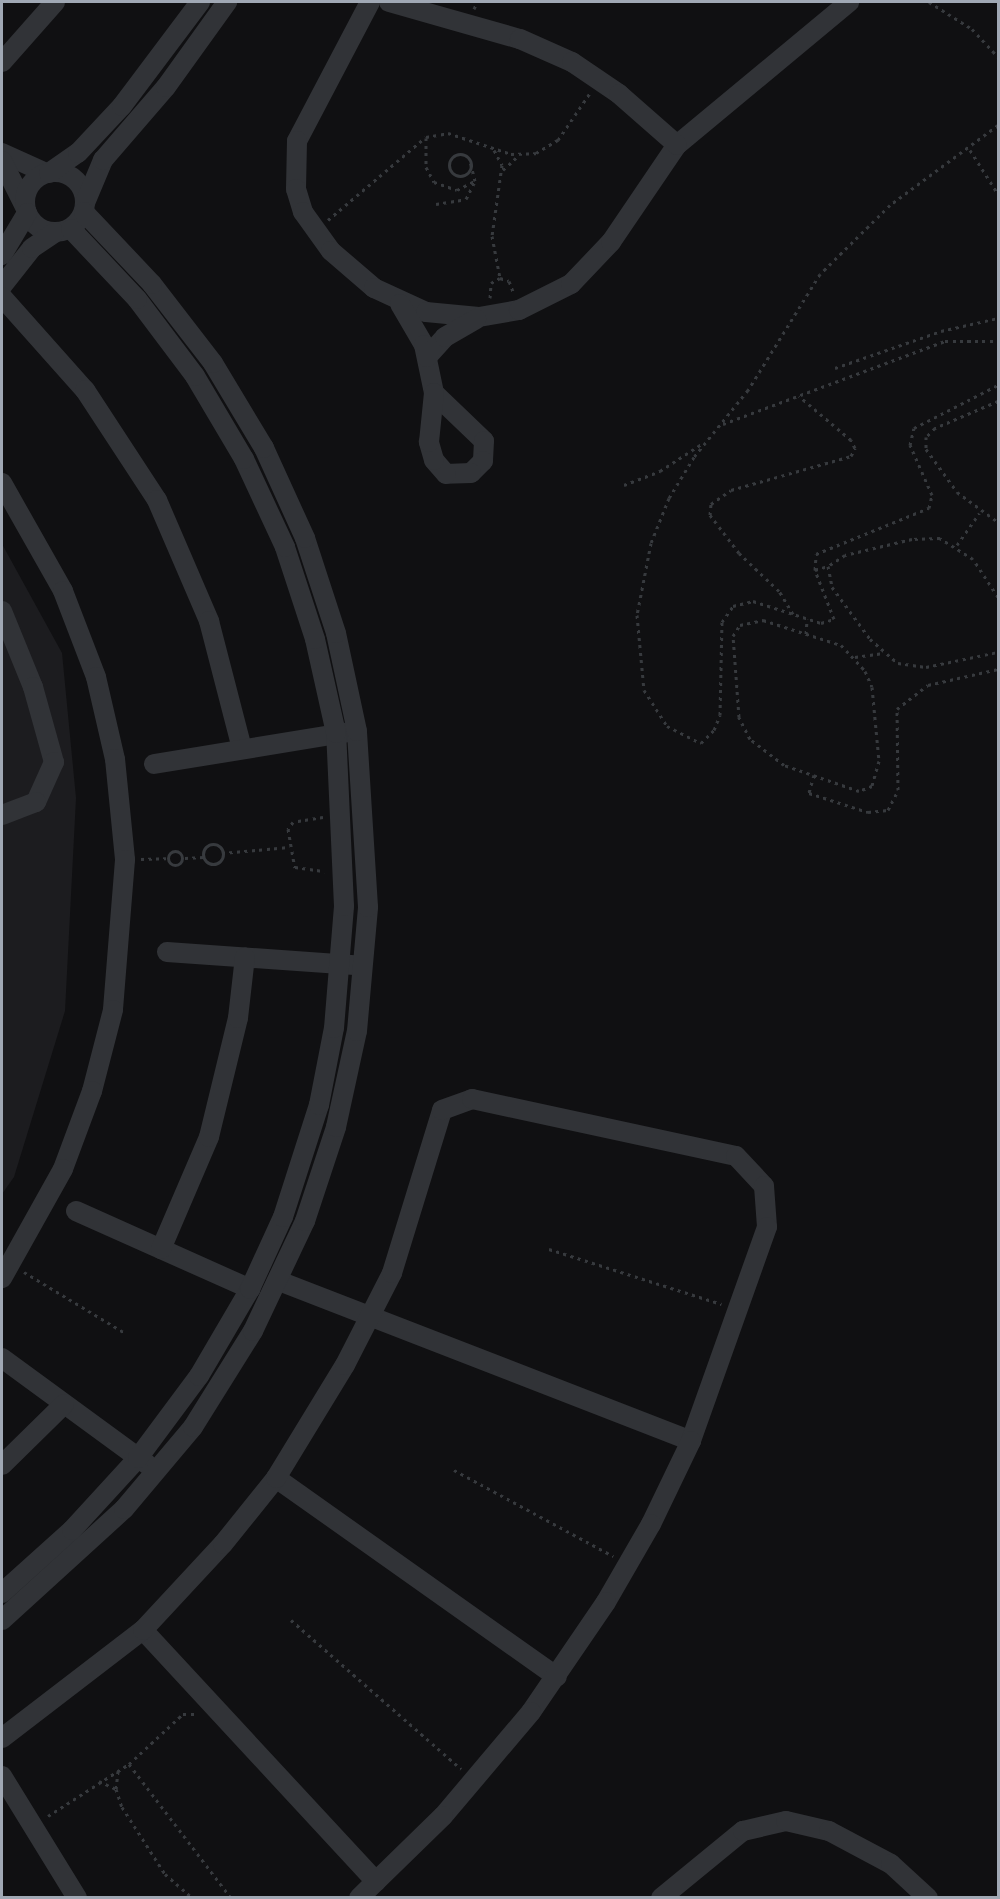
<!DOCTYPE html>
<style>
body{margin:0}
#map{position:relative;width:1000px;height:1899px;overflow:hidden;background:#101012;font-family:Lato,sans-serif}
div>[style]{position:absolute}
.built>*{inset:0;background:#1c1c1f}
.path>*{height:3px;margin-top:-1.5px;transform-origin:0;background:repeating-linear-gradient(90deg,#373a3e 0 3px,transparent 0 7.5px)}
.path>.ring{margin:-1.5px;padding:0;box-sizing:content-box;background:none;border:3px solid #373a3e;border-radius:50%}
.minor>*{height:20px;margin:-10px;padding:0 10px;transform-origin:10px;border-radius:10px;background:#313337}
.minor>.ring{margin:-10px;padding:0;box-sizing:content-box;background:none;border:20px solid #313337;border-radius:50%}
span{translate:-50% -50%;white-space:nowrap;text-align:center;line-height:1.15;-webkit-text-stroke:4.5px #0b0b0d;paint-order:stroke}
.frame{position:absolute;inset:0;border:3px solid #a0a8b4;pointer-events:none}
</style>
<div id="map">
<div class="built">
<i style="clip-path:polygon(2px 544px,62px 653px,76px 798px,65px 1011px,14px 1177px,2px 1194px)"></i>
</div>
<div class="path">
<i style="left:929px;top:2px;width:51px;rotate:32.1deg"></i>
<i style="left:972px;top:29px;width:38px;rotate:47deg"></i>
<i style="left:474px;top:9px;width:8px;rotate:-67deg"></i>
<i style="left:998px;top:125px;width:134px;rotate:143.5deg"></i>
<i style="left:890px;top:205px;width:98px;rotate:135.4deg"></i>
<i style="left:820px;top:274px;width:137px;rotate:121.8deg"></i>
<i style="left:748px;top:390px;width:86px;rotate:128.9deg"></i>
<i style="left:694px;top:457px;width:48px;rotate:121.4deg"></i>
<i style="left:669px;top:498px;width:48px;rotate:111.8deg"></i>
<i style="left:651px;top:543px;width:73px;rotate:101deg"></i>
<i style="left:637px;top:615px;width:75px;rotate:84.7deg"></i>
<i style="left:644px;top:690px;width:43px;rotate:57.4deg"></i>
<i style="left:667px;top:726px;width:38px;rotate:27deg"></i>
<i style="left:701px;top:743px;width:18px;rotate:-45deg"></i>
<i style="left:714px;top:730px;width:16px;rotate:-68deg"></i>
<i style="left:720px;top:715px;width:93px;rotate:-88.8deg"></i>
<i style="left:722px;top:622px;width:19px;rotate:-55deg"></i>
<i style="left:733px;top:606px;width:21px;rotate:-14deg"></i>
<i style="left:753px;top:601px;width:71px;rotate:17.9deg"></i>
<i style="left:821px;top:623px;width:14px;rotate:-17deg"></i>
<i style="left:834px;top:619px;width:53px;rotate:-111.2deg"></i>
<i style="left:815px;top:570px;width:16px;rotate:-86deg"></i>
<i style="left:816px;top:554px;width:122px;rotate:-22.2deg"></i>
<i style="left:929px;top:508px;width:13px;rotate:-77deg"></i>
<i style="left:932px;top:495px;width:55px;rotate:-113.7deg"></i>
<i style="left:910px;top:445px;width:17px;rotate:-77deg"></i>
<i style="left:914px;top:428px;width:94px;rotate:-27.1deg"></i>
<i style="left:426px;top:138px;width:29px;rotate:90deg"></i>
<i style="left:426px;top:167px;width:17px;rotate:62deg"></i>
<i style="left:434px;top:182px;width:24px;rotate:19deg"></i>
<i style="left:457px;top:190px;width:20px;rotate:-27deg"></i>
<i style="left:494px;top:150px;width:17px;rotate:62deg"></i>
<i style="left:502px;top:165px;width:72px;rotate:98deg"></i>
<i style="left:492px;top:236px;width:43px;rotate:79.2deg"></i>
<i style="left:970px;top:150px;width:52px;rotate:57.5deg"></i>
<i class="ring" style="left:449px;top:154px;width:19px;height:19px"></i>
<i style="left:503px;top:170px;width:21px;rotate:-43deg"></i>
<i style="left:436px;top:204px;width:30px;rotate:-9deg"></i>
<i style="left:466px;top:199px;width:20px;rotate:-63deg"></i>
<i style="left:475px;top:181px;width:21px;rotate:-104deg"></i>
<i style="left:328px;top:220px;width:128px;rotate:-40.3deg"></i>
<i style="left:426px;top:137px;width:22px;rotate:-10deg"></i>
<i style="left:448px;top:133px;width:66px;rotate:18.4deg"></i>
<i style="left:511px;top:154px;width:25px;rotate:-2deg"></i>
<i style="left:536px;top:153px;width:26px;rotate:-31deg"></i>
<i style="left:558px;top:140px;width:57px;rotate:-55.8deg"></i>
<i style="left:490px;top:298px;width:15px;rotate:-86deg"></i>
<i style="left:491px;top:283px;width:10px;rotate:-29deg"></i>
<i style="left:500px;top:278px;width:9px;rotate:18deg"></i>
<i style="left:509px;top:281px;width:14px;rotate:69deg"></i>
<i style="left:835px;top:368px;width:112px;rotate:-19.2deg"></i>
<i style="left:941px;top:331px;width:58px;rotate:-12.8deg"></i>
<i style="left:998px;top:401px;width:69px;rotate:156.8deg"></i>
<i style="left:935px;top:428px;width:13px;rotate:135deg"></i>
<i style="left:926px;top:437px;width:12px;rotate:90deg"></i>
<i style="left:926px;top:449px;width:53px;rotate:54.2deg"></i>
<i style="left:957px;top:492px;width:51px;rotate:36.2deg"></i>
<i style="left:723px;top:424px;width:237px;rotate:-20.5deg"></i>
<i style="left:945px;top:341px;width:53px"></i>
<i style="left:624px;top:485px;width:39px;rotate:-21deg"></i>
<i style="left:660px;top:471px;width:51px;rotate:-33.1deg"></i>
<i style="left:957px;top:545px;width:39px;rotate:-55deg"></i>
<i style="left:815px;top:570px;width:14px;rotate:-17deg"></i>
<i style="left:998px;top:597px;width:45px;rotate:-123.3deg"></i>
<i style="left:973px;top:559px;width:39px;rotate:-148deg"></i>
<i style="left:940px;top:538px;width:28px;rotate:178deg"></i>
<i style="left:912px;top:539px;width:69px;rotate:166.6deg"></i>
<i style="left:845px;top:555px;width:20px;rotate:147deg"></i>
<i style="left:828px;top:566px;width:21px;rotate:79deg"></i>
<i style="left:832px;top:587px;width:64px;rotate:53.8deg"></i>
<i style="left:870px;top:639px;width:37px;rotate:41deg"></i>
<i style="left:898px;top:663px;width:28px;rotate:8deg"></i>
<i style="left:926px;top:667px;width:74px;rotate:-11.8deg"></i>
<i style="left:793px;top:614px;width:27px;rotate:-121deg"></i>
<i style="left:779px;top:591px;width:55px;rotate:-136.5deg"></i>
<i style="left:739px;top:553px;width:48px;rotate:-127.3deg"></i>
<i style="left:710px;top:515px;width:11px;rotate:-85deg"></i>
<i style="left:711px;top:504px;width:24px;rotate:-35deg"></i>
<i style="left:731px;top:490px;width:125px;rotate:-15.8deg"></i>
<i style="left:851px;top:456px;width:9px;rotate:-63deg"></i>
<i style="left:855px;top:448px;width:9px;rotate:-117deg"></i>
<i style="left:851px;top:440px;width:68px;rotate:-139.8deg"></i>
<i style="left:763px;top:620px;width:82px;rotate:17.8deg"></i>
<i style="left:841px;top:645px;width:35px;rotate:47deg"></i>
<i style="left:865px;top:671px;width:17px;rotate:66deg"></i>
<i style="left:872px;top:687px;width:74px;rotate:84.6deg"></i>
<i style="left:879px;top:761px;width:26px;rotate:106deg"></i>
<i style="left:872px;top:786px;width:14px;rotate:159deg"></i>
<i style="left:859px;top:791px;width:79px;rotate:-160.9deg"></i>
<i style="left:784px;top:765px;width:43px;rotate:-142.6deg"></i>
<i style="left:750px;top:739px;width:25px;rotate:-117deg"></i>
<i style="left:739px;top:717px;width:81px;rotate:-94.2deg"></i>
<i style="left:733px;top:636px;width:13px;rotate:-58deg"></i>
<i style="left:740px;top:625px;width:24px;rotate:-12deg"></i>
<i style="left:806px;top:634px;width:15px;rotate:-86deg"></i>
<i style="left:855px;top:657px;width:27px;rotate:-8deg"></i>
<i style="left:814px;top:775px;width:19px;rotate:106deg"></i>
<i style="left:809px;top:793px;width:62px;rotate:17.9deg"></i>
<i style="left:868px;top:812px;width:20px;rotate:-6deg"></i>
<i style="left:888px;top:810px;width:22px;rotate:-63deg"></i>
<i style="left:898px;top:790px;width:81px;rotate:-90.7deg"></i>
<i style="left:897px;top:709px;width:39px;rotate:-38deg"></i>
<i style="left:928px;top:685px;width:72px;rotate:-12.9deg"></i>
<i style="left:323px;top:817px;width:30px;rotate:171deg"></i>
<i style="left:293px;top:822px;width:9px;rotate:126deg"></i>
<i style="left:288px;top:829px;width:39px;rotate:80deg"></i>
<i style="left:295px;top:867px;width:30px;rotate:8deg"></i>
<i class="ring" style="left:203px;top:844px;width:17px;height:17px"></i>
<i class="ring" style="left:168px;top:851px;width:11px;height:11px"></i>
<i style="left:222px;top:853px;width:67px;rotate:-5.1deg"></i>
<i style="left:185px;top:858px;width:19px;rotate:-3deg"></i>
<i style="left:141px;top:859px;width:25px;rotate:-2deg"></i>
<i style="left:549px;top:1249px;width:181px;rotate:17.7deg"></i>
<i style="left:24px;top:1272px;width:118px;rotate:31.1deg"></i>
<i style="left:454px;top:1470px;width:181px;rotate:28.4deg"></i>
<i style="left:291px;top:1620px;width:226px;rotate:41.2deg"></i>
<i style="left:129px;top:1764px;width:168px;rotate:52.7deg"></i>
<i style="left:118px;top:1771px;width:18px;rotate:96deg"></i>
<i style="left:116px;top:1789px;width:19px;rotate:72deg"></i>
<i style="left:122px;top:1807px;width:80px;rotate:57.3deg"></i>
<i style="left:165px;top:1874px;width:37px;rotate:41deg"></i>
<i style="left:99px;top:1781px;width:19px;rotate:25deg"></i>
<i style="left:48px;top:1816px;width:96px;rotate:-32.7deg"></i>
<i style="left:129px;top:1764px;width:74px;rotate:-42.8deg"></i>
<i style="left:183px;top:1714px;width:12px"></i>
</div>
<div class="minor">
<i style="left:370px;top:2px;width:157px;rotate:117.7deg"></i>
<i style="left:297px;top:141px;width:48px;rotate:91.2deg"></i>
<i style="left:296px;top:189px;width:24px;rotate:73deg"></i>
<i style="left:303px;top:212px;width:48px;rotate:54.3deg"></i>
<i style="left:331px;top:251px;width:57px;rotate:40.7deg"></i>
<i style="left:374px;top:288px;width:57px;rotate:24.8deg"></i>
<i style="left:426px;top:312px;width:53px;rotate:5.4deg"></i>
<i style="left:479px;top:317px;width:41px;rotate:-9.9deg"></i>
<i style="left:519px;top:310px;width:58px;rotate:-26.6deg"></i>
<i style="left:571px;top:284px;width:58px;rotate:-46.4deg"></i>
<i style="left:611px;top:242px;width:117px;rotate:-55.8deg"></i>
<i style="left:677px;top:145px;width:224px;rotate:-39.7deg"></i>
<i style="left:389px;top:2px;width:136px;rotate:15.8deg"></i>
<i style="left:520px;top:39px;width:57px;rotate:23.9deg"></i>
<i style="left:572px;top:62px;width:57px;rotate:34.2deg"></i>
<i style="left:619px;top:94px;width:77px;rotate:41.3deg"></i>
<i style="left:2px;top:62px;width:80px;rotate:-48.5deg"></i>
<i style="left:2px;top:153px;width:48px;rotate:24.4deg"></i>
<i style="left:2px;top:161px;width:51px;rotate:63.4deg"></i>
<i class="ring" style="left:25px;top:172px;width:40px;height:40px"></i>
<i style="left:49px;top:173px;width:35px;rotate:-35deg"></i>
<i style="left:78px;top:153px;width:64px;rotate:-46.9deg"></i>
<i style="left:122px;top:106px;width:130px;rotate:-53.1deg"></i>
<i style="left:85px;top:203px;width:47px;rotate:-67.3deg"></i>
<i style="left:103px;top:160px;width:96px;rotate:-49.2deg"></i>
<i style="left:166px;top:87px;width:105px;rotate:-54.3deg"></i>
<i style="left:2px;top:255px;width:49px;rotate:-59.2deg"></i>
<i style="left:2px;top:286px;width:48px;rotate:-51.7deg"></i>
<i style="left:32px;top:248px;width:27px;rotate:-34deg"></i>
<i style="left:2px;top:297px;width:125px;rotate:48.3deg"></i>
<i style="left:85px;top:390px;width:131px;rotate:56.8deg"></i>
<i style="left:157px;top:500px;width:132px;rotate:66.7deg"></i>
<i style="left:209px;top:621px;width:132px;rotate:75.5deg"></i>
<i style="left:400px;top:304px;width:48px;rotate:59.7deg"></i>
<i style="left:424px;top:345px;width:49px;rotate:78.2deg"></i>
<i style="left:427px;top:357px;width:27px;rotate:-48deg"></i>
<i style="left:445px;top:337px;width:36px;rotate:-30deg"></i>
<i style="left:434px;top:393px;width:69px;rotate:43.8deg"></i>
<i style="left:484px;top:441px;width:20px;rotate:93deg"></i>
<i style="left:483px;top:461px;width:17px;rotate:135deg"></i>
<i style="left:471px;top:473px;width:25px;rotate:178deg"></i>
<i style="left:446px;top:474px;width:18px;rotate:-131deg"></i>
<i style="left:434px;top:460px;width:19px;rotate:-106deg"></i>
<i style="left:429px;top:442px;width:49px;rotate:-84.2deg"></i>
<i style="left:2px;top:483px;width:124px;rotate:60.5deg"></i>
<i style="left:63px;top:591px;width:92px;rotate:69deg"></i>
<i style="left:96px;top:677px;width:84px;rotate:77deg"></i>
<i style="left:115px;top:759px;width:101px;rotate:84.3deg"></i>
<i style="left:125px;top:860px;width:150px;rotate:94.6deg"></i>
<i style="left:113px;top:1010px;width:84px;rotate:104.5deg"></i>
<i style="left:92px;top:1091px;width:83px;rotate:110.4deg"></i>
<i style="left:63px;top:1169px;width:125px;rotate:119.2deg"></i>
<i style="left:2px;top:611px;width:82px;rotate:67.8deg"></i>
<i style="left:33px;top:687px;width:78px;rotate:74.4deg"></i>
<i style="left:54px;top:762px;width:44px;rotate:114.2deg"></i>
<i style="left:36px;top:802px;width:36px;rotate:159deg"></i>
<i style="left:154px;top:764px;width:198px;rotate:-9.3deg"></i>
<i style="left:167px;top:952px;width:188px;rotate:4deg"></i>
<i style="left:76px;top:1211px;width:191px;rotate:24.1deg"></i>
<i style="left:161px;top:1249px;width:122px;rotate:-66.8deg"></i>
<i style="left:209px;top:1137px;width:122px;rotate:-76.3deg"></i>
<i style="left:238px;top:1018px;width:61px;rotate:-83.5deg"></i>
<i style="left:279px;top:1281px;width:442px;rotate:21.2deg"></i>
<i style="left:2px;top:1358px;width:180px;rotate:36.2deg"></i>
<i style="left:2px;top:1465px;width:87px;rotate:-44.5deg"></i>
<i style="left:276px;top:1478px;width:344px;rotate:35.3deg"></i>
<i style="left:2px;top:1593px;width:94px;rotate:-42deg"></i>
<i style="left:72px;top:1530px;width:98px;rotate:-47.5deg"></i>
<i style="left:138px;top:1458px;width:102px;rotate:-53.4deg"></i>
<i style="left:199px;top:1376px;width:101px;rotate:-59.6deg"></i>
<i style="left:250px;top:1289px;width:79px;rotate:-65.4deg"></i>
<i style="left:283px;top:1217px;width:118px;rotate:-72.2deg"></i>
<i style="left:319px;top:1105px;width:78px;rotate:-79deg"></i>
<i style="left:334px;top:1028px;width:122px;rotate:-85.3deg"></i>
<i style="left:344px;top:906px;width:173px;rotate:-92.6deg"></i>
<i style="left:336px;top:733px;width:96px;rotate:-102.6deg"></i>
<i style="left:315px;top:639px;width:97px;rotate:-108.1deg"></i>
<i style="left:285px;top:547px;width:97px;rotate:-115deg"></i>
<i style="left:244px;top:459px;width:96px;rotate:-120.6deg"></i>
<i style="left:195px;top:376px;width:96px;rotate:-127deg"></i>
<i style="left:137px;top:299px;width:96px;rotate:-133.3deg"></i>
<i style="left:2px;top:1620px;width:165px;rotate:-42.3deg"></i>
<i style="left:124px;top:1509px;width:107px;rotate:-49.9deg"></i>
<i style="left:193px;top:1427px;width:113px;rotate:-58deg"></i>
<i style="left:253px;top:1331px;width:122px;rotate:-64.7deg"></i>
<i style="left:305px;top:1221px;width:99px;rotate:-71.7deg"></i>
<i style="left:336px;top:1127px;width:98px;rotate:-77.7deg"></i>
<i style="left:357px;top:1031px;width:124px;rotate:-84.9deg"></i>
<i style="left:368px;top:907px;width:176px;rotate:-93.6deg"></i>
<i style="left:357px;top:731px;width:100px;rotate:-102.1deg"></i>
<i style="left:336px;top:633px;width:100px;rotate:-108.1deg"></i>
<i style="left:305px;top:538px;width:99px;rotate:-114.5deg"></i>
<i style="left:264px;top:448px;width:99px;rotate:-121deg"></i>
<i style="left:213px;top:363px;width:100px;rotate:-127.7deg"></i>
<i style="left:152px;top:284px;width:99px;rotate:-133.4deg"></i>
<i style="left:143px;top:1630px;width:343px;rotate:47.2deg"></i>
<i style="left:2px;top:1738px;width:178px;rotate:-37.5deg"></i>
<i style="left:143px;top:1630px;width:117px;rotate:-47.1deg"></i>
<i style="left:223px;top:1544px;width:85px;rotate:-51.2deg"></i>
<i style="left:276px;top:1478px;width:132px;rotate:-58.6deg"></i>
<i style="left:345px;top:1365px;width:103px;rotate:-62.9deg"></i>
<i style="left:392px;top:1273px;width:170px;rotate:-72.9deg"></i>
<i style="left:442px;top:1110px;width:32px;rotate:-20deg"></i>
<i style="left:472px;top:1099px;width:270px;rotate:12.2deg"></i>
<i style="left:736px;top:1156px;width:41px;rotate:47deg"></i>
<i style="left:764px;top:1186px;width:41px;rotate:85.8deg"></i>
<i style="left:767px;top:1227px;width:227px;rotate:109.6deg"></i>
<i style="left:691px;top:1441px;width:92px;rotate:115.7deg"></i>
<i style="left:651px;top:1524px;width:90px;rotate:120deg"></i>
<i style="left:606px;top:1602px;width:133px;rotate:124.3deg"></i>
<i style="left:531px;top:1712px;width:136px;rotate:130.2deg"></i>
<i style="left:443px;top:1816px;width:117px;rotate:135.7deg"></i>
<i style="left:2px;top:1776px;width:143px;rotate:58.4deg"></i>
<i style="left:661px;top:1898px;width:106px;rotate:-39.3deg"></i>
<i style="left:743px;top:1831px;width:44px;rotate:-13.1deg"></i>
<i style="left:786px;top:1821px;width:44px;rotate:13.1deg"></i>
<i style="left:829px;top:1831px;width:70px;rotate:28deg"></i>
<i style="left:891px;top:1864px;width:50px;rotate:42.6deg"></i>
</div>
<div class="frame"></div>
</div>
